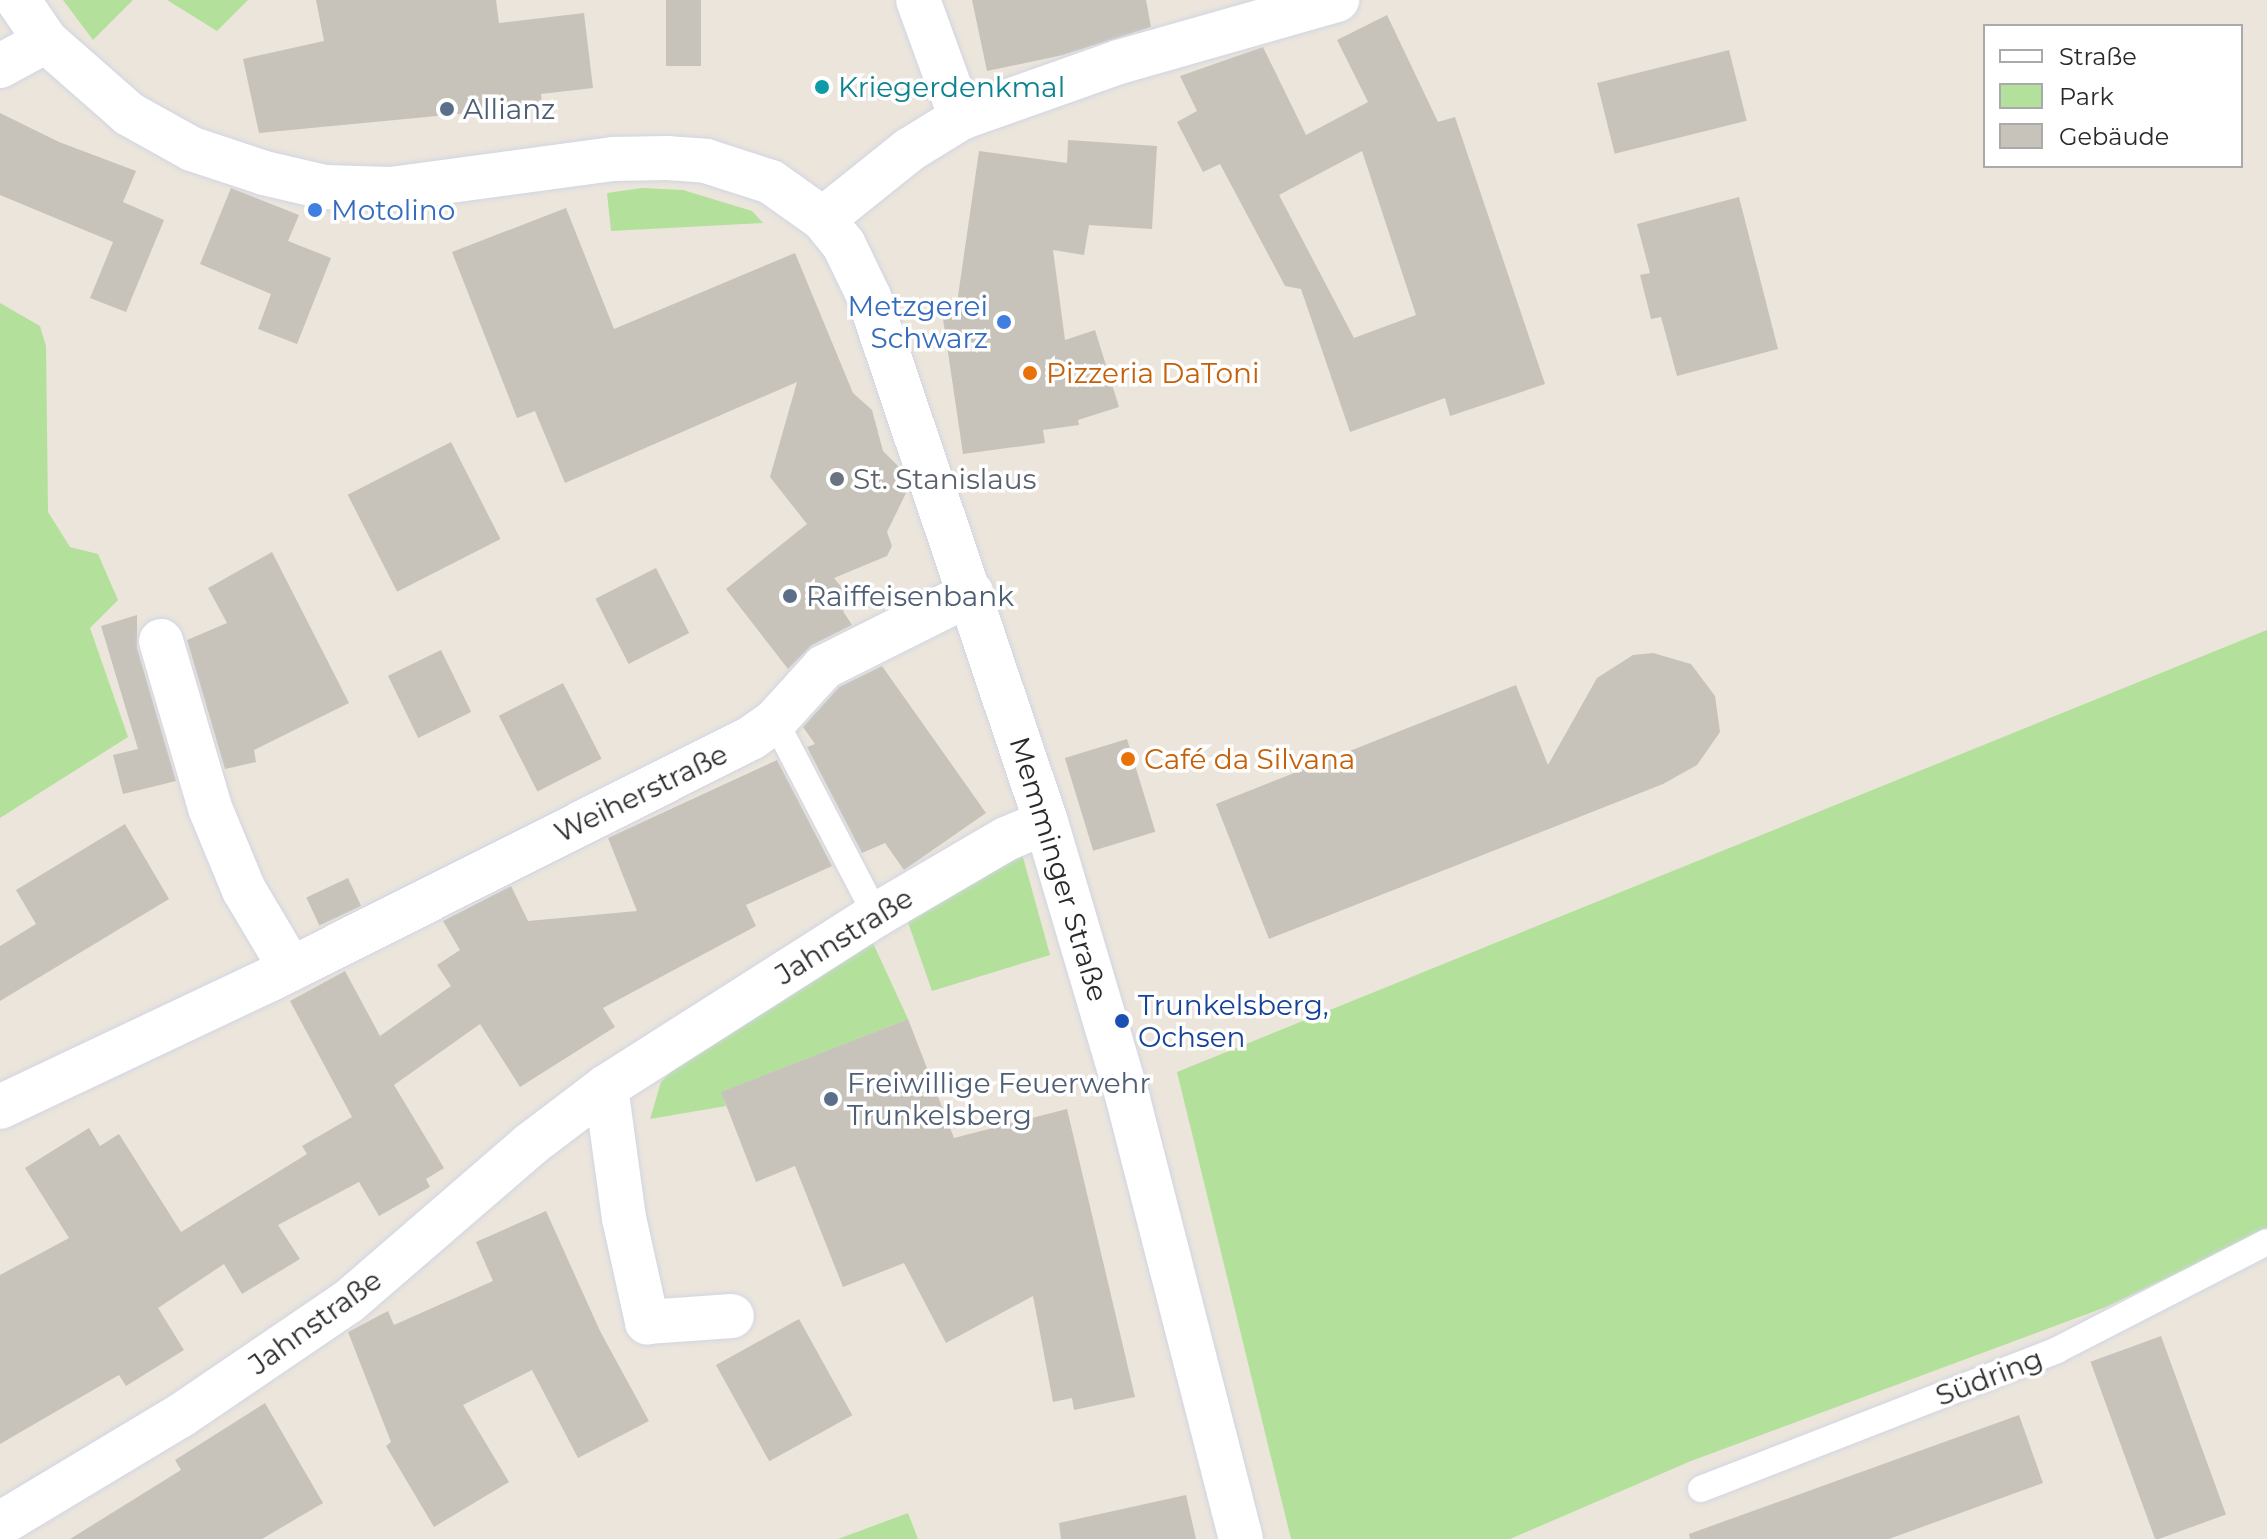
<!DOCTYPE html>
<meta charset="utf-8">
<style>
body{margin:0}
#map{position:relative;width:2267px;height:1539px;overflow:hidden;background:#ebe5dc;font-family:Montserrat,sans-serif}
div>[style]{position:absolute}
.green>*{inset:0;background:#b3e09a}
.building>*{inset:0;background:#c7c3bb;transform-origin:0 0}
.roads{filter:drop-shadow(0 0 2px #d1d5e2) drop-shadow(0 0 2px #d1d5e2)}
.lane>*{height:26px;margin:-13px;padding:0 13px;transform-origin:13px;border-radius:13px;background:#fff}
.street>*{height:44px;margin:-22px;padding:0 22px;transform-origin:22px;border-radius:22px;background:#fff}
.secondary>*{height:44px;margin:-22px;padding:0 22px;transform-origin:22px;border-radius:22px;background:#fff}
.dots>*{width:22px;height:22px;translate:-50% -50%;box-sizing:border-box;border:4px solid #fff;border-radius:50%}
span{translate:-50% -50%;white-space:nowrap;text-align:center;line-height:1.15;-webkit-text-stroke:7px #fff;paint-order:stroke}
.culture-label{font-size:28px;color:#0d838f}
.left{translate:0 -50%;text-align:left}
.service-label{font-size:28px;color:#4e5e75}
.shop-label{font-size:28px;color:#366cbe}
.right{translate:-100% -50%;text-align:right}
.food-label{font-size:28px;color:#c56008}
.worship-label{font-size:28px;color:#5b616d}
.street-label{font-size:28px;color:#2a2a2a}
.transit-label{font-size:28px;color:#164399}
.legend{position:absolute;left:1983px;top:24px;width:260px;height:144px;box-sizing:border-box;background:#fff;border:2px solid #aaa;margin:0;padding:10px 14px;list-style:none;font-size:24px;color:#2a2a2a}
.legend li{display:flex;align-items:center;gap:16px;height:40px}
.legend b{width:40px;border:2px solid #aaa}
</style>
<div id="map">
<div class="green">
<i style="clip-path:polygon(63px 0,133px 0,93px 40px)"></i>
<i style="clip-path:polygon(167px 0,248px 0,217px 31px)"></i>
<i style="clip-path:polygon(642px 188px,683px 190px,752px 211px,763px 223px,611px 231px,607px 193px)"></i>
<i style="clip-path:polygon(0 303px,40px 326px,46px 346px,48px 512px,70px 547px,98px 554px,118px 600px,90px 628px,128px 737px,0 818px)"></i>
<i style="clip-path:polygon(2267px 630px,2267px 1230px,2106px 1307px,1691px 1461px,1510px 1539px,1291px 1539px,1177px 1072px)"></i>
<i style="clip-path:polygon(1019px 843px,1050px 955px,932px 991px,903px 908px)"></i>
<i style="clip-path:polygon(872px 941px,908px 1019px,722px 1092px,726px 1106px,650px 1119px,661px 1082px,682px 1060px)"></i>
<i style="clip-path:polygon(908px 1513px,918px 1539px,838px 1539px)"></i>
</div>
<div class="building">
<i style="clip-path:polygon(316px 0,496px 0,499px 23px,584px 13px,593px 88px,541px 94px,542px 106px,259px 133px,243px 59px,324px 41px)"></i>
<i style="left:666px;top:0;width:35px;height:66px"></i>
<i style="clip-path:polygon(972px 0,1146px 0,1151px 27px,1063px 55px,987px 71px)"></i>
<i style="clip-path:polygon(evenodd,1387px 15px,1438px 122px,1455px 117px,1545px 384px,1450px 416px,1445px 398px,1350px 432px,1301px 289px,1285px 286px,1220px 164px,1203px 172px,1177px 122px,1197px 111px,1180px 76px,1263px 47px,1306px 135px,1368px 102px,1337px 40px,1387px 15px,1362px 151px,1416px 315px,1354px 338px,1279px 195px,1362px 151px)"></i>
<i style="left:1729px;top:50px;width:73px;height:136px;rotate:76deg"></i>
<i style="clip-path:polygon(0 113px,59px 142px,136px 171px,123px 202px,164px 220px,126px 312px,90px 298px,113px 242px,0 195px)"></i>
<i style="clip-path:polygon(1068px 140px,1157px 146px,1152px 229px,1089px 225px,1084px 255px,1053px 250px,1065px 340px,1095px 330px,1119px 407px,1078px 420px,1079px 425px,1043px 430px,1045px 443px,963px 454px,942px 312px,956px 310px,979px 151px,1067px 163px)"></i>
<i style="clip-path:polygon(231px 188px,299px 215px,288px 241px,331px 258px,297px 344px,258px 329px,271px 294px,200px 264px)"></i>
<i style="clip-path:polygon(1739px 197px,1778px 349px,1677px 376px,1661px 317px,1651px 319px,1640px 275px,1650px 273px,1637px 224px)"></i>
<i style="clip-path:polygon(566px 208px,614px 329px,795px 253px,853px 393px,872px 410px,883px 451px,901px 469px,906px 493px,887px 532px,892px 546px,887px 556px,834px 578px,854px 603px,843px 611px,852px 625px,812px 645px,788px 669px,726px 589px,807px 524px,770px 477px,797px 382px,565px 483px,535px 411px,517px 418px,452px 252px)"></i>
<i style="left:451px;top:442px;width:109px;height:116px;rotate:63deg"></i>
<i style="clip-path:polygon(272px 552px,349px 703px,254px 750px,256px 762px,225px 769px,187px 640px,227px 623px,208px 588px)"></i>
<i style="left:656px;top:568px;width:73px;height:68px;rotate:63deg"></i>
<i style="clip-path:polygon(137px 615px,137px 648px,176px 781px,123px 794px,113px 755px,138px 749px,101px 626px)"></i>
<i style="left:441px;top:650px;width:69px;height:59px;rotate:64deg"></i>
<i style="clip-path:polygon(1653px 653px,1691px 664px,1715px 696px,1720px 732px,1697px 765px,1663px 784px,1269px 939px,1216px 804px,1516px 685px,1548px 765px,1597px 678px,1633px 655px)"></i>
<i style="clip-path:polygon(882px 666px,986px 813px,904px 870px,885px 843px,862px 853px,807px 747px,815px 744px,803px 727px,839px 687px)"></i>
<i style="left:563px;top:683px;width:85px;height:72px;rotate:63deg"></i>
<i style="left:1127px;top:739px;width:97px;height:65px;rotate:73deg"></i>
<i style="clip-path:polygon(777px 760px,832px 866px,746px 905px,756px 926px,603px 1008px,615px 1027px,520px 1087px,480px 1024px,394px 1085px,444px 1168px,426px 1179px,430px 1187px,379px 1216px,359px 1182px,278px 1225px,300px 1259px,242px 1294px,224px 1264px,158px 1308px,184px 1350px,126px 1386px,119px 1375px,0 1444px,0 1275px,69px 1238px,25px 1168px,89px 1128px,100px 1146px,119px 1134px,181px 1232px,307px 1154px,302px 1146px,352px 1117px,290px 1001px,345px 971px,380px 1036px,451px 986px,437px 965px,460px 950px,443px 921px,511px 886px,528px 921px,637px 911px,608px 838px)"></i>
<i style="clip-path:polygon(125px 824px,169px 899px,0 1001px,0 946px,36px 924px,16px 890px)"></i>
<i style="left:348px;top:878px;width:31px;height:46px;rotate:65deg"></i>
<i style="clip-path:polygon(908px 1019px,954px 1138px,1067px 1109px,1135px 1397px,1074px 1410px,1072px 1398px,1053px 1402px,1033px 1296px,946px 1343px,904px 1263px,843px 1287px,795px 1166px,756px 1182px,721px 1092px)"></i>
<i style="clip-path:polygon(546px 1211px,600px 1331px,649px 1421px,578px 1458px,532px 1370px,463px 1405px,509px 1482px,434px 1527px,386px 1446px,391px 1442px,348px 1332px,388px 1311px,394px 1325px,493px 1281px,476px 1242px)"></i>
<i style="left:799px;top:1319px;width:110px;height:95px;rotate:61deg"></i>
<i style="left:2161px;top:1336px;width:190px;height:75px;rotate:70deg"></i>
<i style="clip-path:polygon(265px 1403px,323px 1503px,262px 1539px,70px 1539px,181px 1470px,175px 1460px)"></i>
<i style="clip-path:polygon(2019px 1415px,2043px 1483px,1889px 1539px,1690px 1539px,1689px 1534px)"></i>
<i style="clip-path:polygon(1186px 1495px,1196px 1539px,1061px 1539px,1059px 1523px)"></i>
</div>
<div class="roads">
<div class="lane">
<i style="left:775px;top:721px;width:219px;rotate:62.5deg"></i>
<i style="left:1701px;top:1489px;width:382px;rotate:-21.3deg"></i>
<i style="left:2057px;top:1350px;width:236px;rotate:-27.2deg"></i>
</div>
<div class="street">
<i style="left:918px;top:0;width:126px;rotate:70deg"></i>
<i style="left:0;top:66px;width:52px;rotate:-28.5deg"></i>
<i style="left:823px;top:219px;width:110px;rotate:-38.7deg"></i>
<i style="left:909px;top:150px;width:61px;rotate:-31.6deg"></i>
<i style="left:961px;top:118px;width:168px;rotate:-19.5deg"></i>
<i style="left:1119px;top:62px;width:227px;rotate:-15.9deg"></i>
<i style="left:161px;top:641px;width:174px;rotate:73.6deg"></i>
<i style="left:210px;top:808px;width:89px;rotate:67.5deg"></i>
<i style="left:244px;top:890px;width:92px;rotate:59.3deg"></i>
<i style="left:606px;top:1087px;width:132px;rotate:82.2deg"></i>
<i style="left:624px;top:1218px;width:107px;rotate:77.5deg"></i>
<i style="left:647px;top:1322px;width:85px;rotate:-4deg"></i>
<i style="left:0;top:1107px;width:297px;rotate:-25.3deg"></i>
<i style="left:269px;top:980px;width:539px;rotate:-26.66deg"></i>
<i style="left:751px;top:738px;width:29px;rotate:-35deg"></i>
<i style="left:775px;top:721px;width:73px;rotate:-47.8deg"></i>
<i style="left:824px;top:667px;width:165px;rotate:-26.6deg"></i>
<i style="left:0;top:1524px;width:210px;rotate:-31deg"></i>
<i style="left:180px;top:1416px;width:203px;rotate:-34.2deg"></i>
<i style="left:348px;top:1302px;width:242px;rotate:-40.8deg"></i>
<i style="left:531px;top:1144px;width:94px;rotate:-37.2deg"></i>
<i style="left:606px;top:1087px;width:320px;rotate:-32.5deg"></i>
<i style="left:876px;top:915px;width:151px;rotate:-30.3deg"></i>
<i style="left:1006px;top:839px;width:43px;rotate:-23deg"></i>
</div>
<div class="secondary">
<i style="left:18px;top:0;width:50px;rotate:55.7deg"></i>
<i style="left:46px;top:41px;width:111px;rotate:41.3deg"></i>
<i style="left:129px;top:114px;width:72px;rotate:29.1deg"></i>
<i style="left:192px;top:149px;width:76px;rotate:18.4deg"></i>
<i style="left:264px;top:173px;width:62px;rotate:13.1deg"></i>
<i style="left:324px;top:187px;width:67px;rotate:1.7deg"></i>
<i style="left:391px;top:189px;width:224px;rotate:-7.7deg"></i>
<i style="left:613px;top:159px;width:54px;rotate:-1.1deg"></i>
<i style="left:667px;top:158px;width:39px;rotate:4deg"></i>
<i style="left:706px;top:161px;width:68px;rotate:17.9deg"></i>
<i style="left:771px;top:182px;width:64px;rotate:35.4deg"></i>
<i style="left:823px;top:219px;width:33px;rotate:51deg"></i>
<i style="left:844px;top:245px;width:58px;rotate:64.3deg"></i>
<i style="left:869px;top:297px;width:554px;rotate:71.37deg"></i>
<i style="left:1046px;top:822px;width:289px;rotate:73.5deg"></i>
<i style="left:1128px;top:1099px;width:454px;rotate:75.6deg"></i>
</div>
</div>
<div class="dots">
<i style="left:822px;top:87px;background:#0f9aa8"></i>
<i style="left:447px;top:109px;background:#5c6f8a"></i>
<i style="left:315px;top:210px;background:#3f7fe0"></i>
<i style="left:1004px;top:322px;background:#3f7fe0"></i>
<i style="left:1030px;top:373px;background:#e8710a"></i>
<i style="left:837px;top:479px;background:#6b7280"></i>
<i style="left:790px;top:596px;background:#5c6f8a"></i>
<i style="left:1128px;top:759px;background:#e8710a"></i>
<i style="left:1122px;top:1021px;background:#1a4fb4"></i>
<i style="left:831px;top:1099px;background:#5c6f8a"></i>
</div>
<div class="culture-label">
<span class="left" style="left:838px;top:87px">Kriegerdenkmal</span>
</div>
<div class="service-label">
<span class="left" style="left:463px;top:109px">Allianz</span>
<span class="left" style="left:806px;top:596px">Raiffeisenbank</span>
<span class="left" style="left:847px;top:1099px">Freiwillige Feuerwehr<br>Trunkelsberg</span>
</div>
<div class="shop-label">
<span class="left" style="left:331px;top:210px">Motolino</span>
<span class="right" style="left:988px;top:322px">Metzgerei<br>Schwarz</span>
</div>
<div class="food-label">
<span class="left" style="left:1046px;top:373px">Pizzeria DaToni</span>
<span class="left" style="left:1144px;top:759px">Café da Silvana</span>
</div>
<div class="worship-label">
<span class="left" style="left:853px;top:479px">St. Stanislaus</span>
</div>
<div class="street-label">
<span style="left:641px;top:793px;rotate:-26deg">Weiherstraße</span>
<span style="left:1059px;top:869px;rotate:73deg">Memminger Straße</span>
<span style="left:844px;top:936px;rotate:-32deg">Jahnstraße</span>
<span style="left:315px;top:1322px;rotate:-36deg">Jahnstraße</span>
<span style="left:1989px;top:1377px;rotate:-21deg">Südring</span>
</div>
<div class="transit-label">
<span class="left" style="left:1138px;top:1021px">Trunkelsberg,<br>Ochsen</span>
</div>
<ul class="legend">
<li><b style="height:10px;background:#fff"></b>Straße</li>
<li><b style="height:22px;background:#b3e09a"></b>Park</li>
<li><b style="height:22px;background:#c7c3bb"></b>Gebäude</li>
</ul>
</div>
